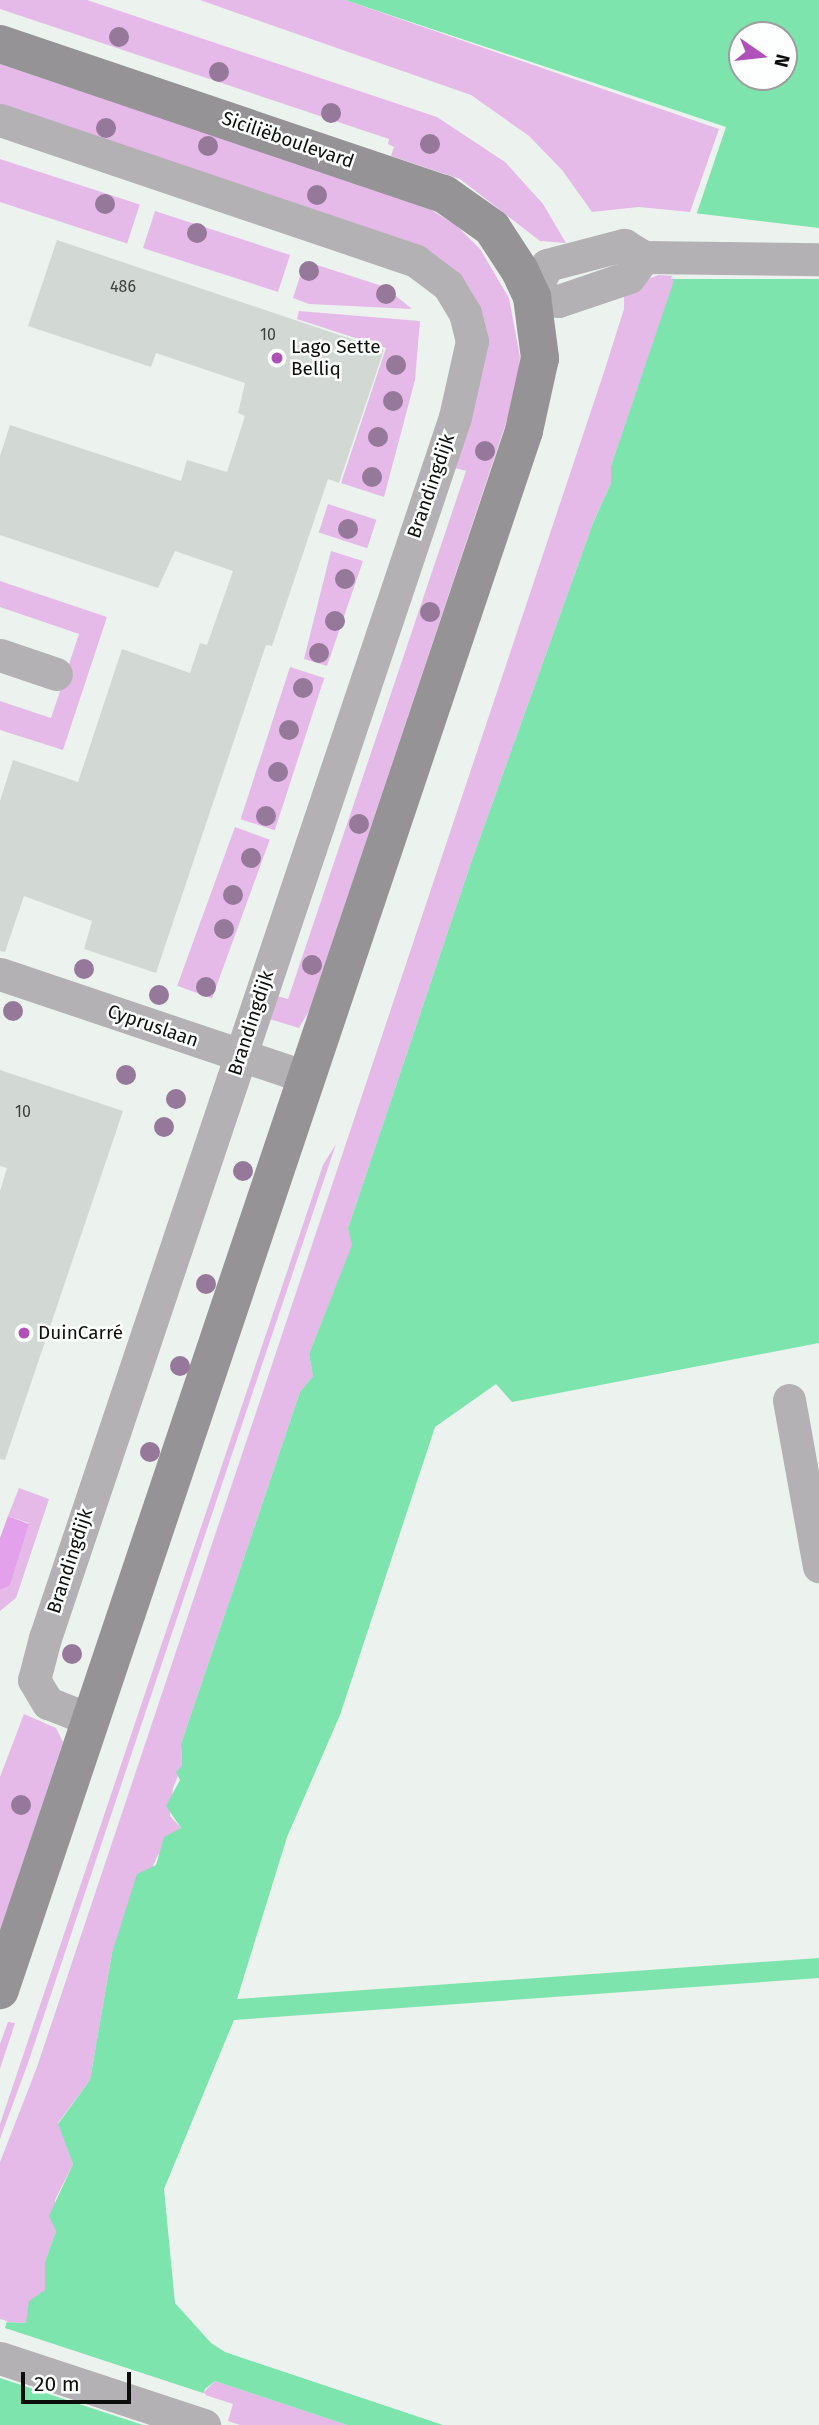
<!DOCTYPE html>
<meta charset="utf-8">
<style>
body{margin:0}
#map{position:relative;width:819px;height:2425px;overflow:hidden;background:#ecf3ee;font-family:"Fira Sans",sans-serif}
div>[style]{position:absolute}
.green>*{inset:0;background:#e5bae9;transform-origin:0 0}
.forest>*{inset:0;background:#e4a1eb}
.water>*{inset:0;background:#7de4ad}
.pier>*{inset:0;background:#ecf3ee}
.building>*{inset:0;background:#d2d9d4}
.street>*{height:33px;margin:-16.5px;padding:0 16.5px;transform-origin:16.5px;border-radius:16.5px;background:#b4b1b4}
.secondary>*{height:38px;margin:-19px;padding:0 19px;transform-origin:19px;border-radius:19px;background:#969396}
.trees>*{width:20px;height:20px;margin:-10px;border-radius:50%;background:#95789a}
.dots>*{width:19px;height:19px;translate:-50% -50%;box-sizing:border-box;border:4px solid #fcfffd;border-radius:50%}
span{translate:-50% -50%;white-space:nowrap;text-align:center;line-height:1.15;-webkit-text-stroke:5px #fcfffd;paint-order:stroke}
.number-label{font-size:16px;color:#3e413e}
.number-label span{-webkit-text-stroke-width:0}
.street-label{font-size:19px;color:#0c0e0c}
.poi-label{font-size:19px;color:#0c0e0c}
.left{translate:0 -50%;text-align:left}
.north{position:absolute;left:728px;top:21px;width:70px;height:70px;box-sizing:border-box;background:#fcfffd;border:2px solid #9c9f9d;border-radius:50%;rotate:104deg;font-size:19px;font-weight:700;line-height:28px;text-align:center;color:#0c0e0c}
.north::after{content:'';display:block;margin:auto;width:24px;height:32px;background:#b051ba;clip-path:polygon(50% 0,100% 100%,50% 72%,0 100%)}
.scale{position:absolute;left:21px;top:2372px;width:110px;height:32px;box-sizing:border-box;border:4px solid #0c0e0c;border-top:0;padding-left:9px;font-size:21px;line-height:24px;white-space:nowrap;color:#0c0e0c;-webkit-text-stroke:5px #fcfffd;paint-order:stroke}
</style>
<div id="map">
<div class="green">
<i style="clip-path:polygon(0 0,87px 0,437px 117px,505px 162px,543px 204px,566px 243px,540px 241px,460px 179px,391px 156px,394px 147px,388px 144px,389px 139px,0 9px)"></i>
<i style="clip-path:polygon(200px 0,345px 0,719px 129px,690px 212px,639px 207px,592px 212px,562px 170px,529px 136px,471px 95px)"></i>
<i style="clip-path:polygon(0 64px,425px 206px,457px 226px,480px 249px,509px 298px,520px 357px,517px 390px,310px 1009px,299px 1028px,266px 1018px,273px 995px,288px 999px,466px 471px,451px 467px,485px 359px,480px 307px,465px 281px,0 108px)"></i>
<i style="left:0;top:159px;width:147px;height:41px;rotate:18deg"></i>
<i style="left:155px;top:211px;width:142px;height:39px;rotate:18deg"></i>
<i style="clip-path:polygon(305px 261px,385px 287px,412px 309px,309px 304px,293px 298px)"></i>
<i style="clip-path:polygon(659px 275px,676px 276px,611px 466px,611px 483px,593px 523px,472px 860px,348px 1228px,353px 1244px,309px 1354px,313px 1376px,300px 1392px,181px 1744px,182px 1766px,173px 1788px,170px 1816px,181px 1828px,158px 1855px,112px 1953px,90px 2080px,58px 2123px,73px 2164px,55px 2200px,56px 2231px,45px 2262px,45px 2291px,30px 2301px,27px 2323px,0 2322px,0 2162px,37px 2067px,604px 372px,624px 309px,624px 287px)"></i>
<i style="clip-path:polygon(299px 311px,420px 321px,415px 380px,384px 497px,341px 483px,386px 348px,297px 319px)"></i>
<i style="left:328px;top:504px;width:51px;height:30px;rotate:18deg"></i>
<i style="clip-path:polygon(331px 551px,363px 561px,327px 666px,304px 659px)"></i>
<i style="clip-path:polygon(0 581px,107px 617px,63px 750px,0 730px,0 701px,51px 718px,79px 634px,0 607px)"></i>
<i style="left:290px;top:667px;width:36px;height:160px;rotate:18deg"></i>
<i style="left:235px;top:827px;width:37px;height:169px;rotate:20deg"></i>
<i style="clip-path:polygon(336px 1144px,28px 2063px,0 2139px,0 2124px,323px 1165px)"></i>
<i style="clip-path:polygon(19px 1488px,49px 1499px,16px 1598px,0 1611px,0 1590px,10px 1586px,29px 1523px,8px 1516px)"></i>
<i style="clip-path:polygon(24px 1714px,56px 1728px,63px 1742px,0 1932px,0 1777px)"></i>
<i style="clip-path:polygon(8px 2022px,15px 2023px,0 2069px,0 2044px)"></i>
<i style="clip-path:polygon(215px 2381px,347px 2425px,240px 2425px,228px 2421px,233px 2404px,202px 2394px)"></i>
</div>
<div class="forest">
<i style="clip-path:polygon(8px 1516px,29px 1524px,10px 1586px,0 1590px,0 1538px)"></i>
</div>
<div class="water">
<i style="clip-path:polygon(evenodd,345px 0,819px 0,819px 1343px,512px 1402px,496px 1384px,435px 1427px,340px 1715px,287px 1837px,237px 1999px,819px 1958px,819px 1978px,234px 2020px,164px 2189px,175px 2303px,211px 2343px,225px 2352px,443px 2425px,347px 2425px,215px 2381px,205px 2389px,190px 2425px,0 2425px,0 2322px,26px 2323px,29px 2301px,45px 2290px,45px 2262px,56px 2231px,49px 2216px,73px 2164px,58px 2124px,90px 2080px,112px 1953px,137px 1874px,156px 1865px,164px 1837px,181px 1828px,166px 1806px,180px 1780px,176px 1772px,182px 1766px,181px 1744px,300px 1392px,313px 1376px,309px 1354px,352px 1245px,348px 1228px,472px 860px,593px 523px,611px 483px,611px 466px,726px 127px,345px 0,742px 35px,784px 35px,784px 77px,742px 77px,742px 35px)"></i>
</div>
<div class="pier">
<i style="clip-path:polygon(694px 213px,819px 228px,819px 279px,671px 279px)"></i>
<i style="clip-path:polygon(0 2319px,7px 2321px,5px 2328px,206px 2394px,194px 2425px,143px 2425px,0 2378px)"></i>
</div>
<div class="building">
<i style="clip-path:polygon(57px 240px,384px 350px,339px 483px,328px 479px,272px 646px,266px 645px,156px 973px,84px 949px,92px 921px,24px 896px,5px 952px,0 951px,0 801px,13px 760px,78px 782px,122px 649px,190px 673px,200px 643px,207px 645px,233px 571px,175px 551px,158px 588px,0 535px,0 456px,10px 425px,181px 481px,187px 460px,227px 472px,245px 416px,238px 413px,245px 383px,156px 353px,151px 367px,28px 326px)"></i>
<i style="clip-path:polygon(0 1070px,123px 1111px,5px 1460px,0 1459px,0 1191px,7px 1168px,0 1166px)"></i>
</div>
<div class="street">
<i style="left:0;top:120px;width:439px;rotate:18.7deg"></i>
<i style="left:416px;top:261px;width:40px;rotate:37deg"></i>
<i style="left:448px;top:285px;width:33px;rotate:59deg"></i>
<i style="left:465px;top:313px;width:29px;rotate:76deg"></i>
<i style="left:472px;top:341px;width:78px;rotate:102.6deg"></i>
<i style="left:455px;top:417px;width:1288px;rotate:108.56deg"></i>
<i style="left:45px;top:1638px;width:43px;rotate:104.7deg"></i>
<i style="left:34px;top:1680px;width:27px;rotate:59deg"></i>
<i style="left:48px;top:1703px;width:46px;rotate:21.6deg"></i>
<i style="left:644px;top:257px;width:25px;rotate:127deg"></i>
<i style="left:629px;top:277px;width:75px;rotate:161.3deg"></i>
<i style="left:558px;top:301px;width:26px;rotate:-171deg"></i>
<i style="left:532px;top:297px;width:35px;rotate:-65deg"></i>
<i style="left:547px;top:265px;width:80px;rotate:-14.6deg"></i>
<i style="left:624px;top:245px;width:23px;rotate:31deg"></i>
<i style="left:644px;top:257px;width:175px;rotate:0.7deg"></i>
<i style="left:0;top:655px;width:59px;rotate:18.7deg"></i>
<i style="left:0;top:974px;width:323px;rotate:18.6deg"></i>
<i style="left:789px;top:1400px;width:169px;rotate:79.8deg"></i>
<i style="left:0;top:2358px;width:215px;rotate:18.2deg"></i>
</div>
<div class="secondary">
<i style="left:0;top:44px;width:469px;rotate:18.7deg"></i>
<i style="left:444px;top:194px;width:59px;rotate:35.3deg"></i>
<i style="left:492px;top:228px;width:51px;rotate:56.9deg"></i>
<i style="left:520px;top:271px;width:29px;rotate:65deg"></i>
<i style="left:532px;top:297px;width:62px;rotate:82.5deg"></i>
<i style="left:540px;top:358px;width:75px;rotate:102.4deg"></i>
<i style="left:524px;top:431px;width:1645px;rotate:108.58deg"></i>
</div>
<div class="trees">
<i style="left:119px;top:37px"></i>
<i style="left:219px;top:72px"></i>
<i style="left:331px;top:113px"></i>
<i style="left:106px;top:128px"></i>
<i style="left:430px;top:144px"></i>
<i style="left:208px;top:146px"></i>
<i style="left:317px;top:195px"></i>
<i style="left:105px;top:204px"></i>
<i style="left:197px;top:233px"></i>
<i style="left:309px;top:271px"></i>
<i style="left:386px;top:294px"></i>
<i style="left:396px;top:365px"></i>
<i style="left:393px;top:401px"></i>
<i style="left:378px;top:437px"></i>
<i style="left:485px;top:451px"></i>
<i style="left:372px;top:477px"></i>
<i style="left:348px;top:529px"></i>
<i style="left:345px;top:579px"></i>
<i style="left:430px;top:612px"></i>
<i style="left:335px;top:621px"></i>
<i style="left:319px;top:653px"></i>
<i style="left:303px;top:688px"></i>
<i style="left:289px;top:730px"></i>
<i style="left:278px;top:772px"></i>
<i style="left:266px;top:816px"></i>
<i style="left:359px;top:824px"></i>
<i style="left:251px;top:858px"></i>
<i style="left:233px;top:895px"></i>
<i style="left:224px;top:929px"></i>
<i style="left:312px;top:965px"></i>
<i style="left:84px;top:969px"></i>
<i style="left:206px;top:987px"></i>
<i style="left:159px;top:995px"></i>
<i style="left:13px;top:1011px"></i>
<i style="left:126px;top:1075px"></i>
<i style="left:176px;top:1099px"></i>
<i style="left:164px;top:1127px"></i>
<i style="left:243px;top:1171px"></i>
<i style="left:206px;top:1284px"></i>
<i style="left:180px;top:1366px"></i>
<i style="left:150px;top:1452px"></i>
<i style="left:72px;top:1654px"></i>
<i style="left:21px;top:1805px"></i>
</div>
<div class="dots">
<i style="left:277px;top:358px;background:#b051ba"></i>
<i style="left:24px;top:1333px;background:#b051ba"></i>
</div>
<div class="number-label">
<span style="left:123px;top:287px">486</span>
<span style="left:268px;top:335px">10</span>
<span style="left:23px;top:1112px">10</span>
</div>
<div class="street-label">
<span style="left:288px;top:140px;rotate:19deg">Siciliëboulevard</span>
<span style="left:431px;top:486px;rotate:-71deg">Brandingdijk</span>
<span style="left:251px;top:1023px;rotate:-72deg">Brandingdijk</span>
<span style="left:153px;top:1026px;rotate:19deg">Cypruslaan</span>
<span style="left:70px;top:1561px;rotate:-72deg">Brandingdijk</span>
</div>
<div class="poi-label">
<span class="left" style="left:291px;top:358px">Lago Sette<br>Belliq</span>
<span class="left" style="left:38px;top:1333px">DuinCarré</span>
</div>
<div class="north">N</div>
<div class="scale">20 m</div>
</div>
